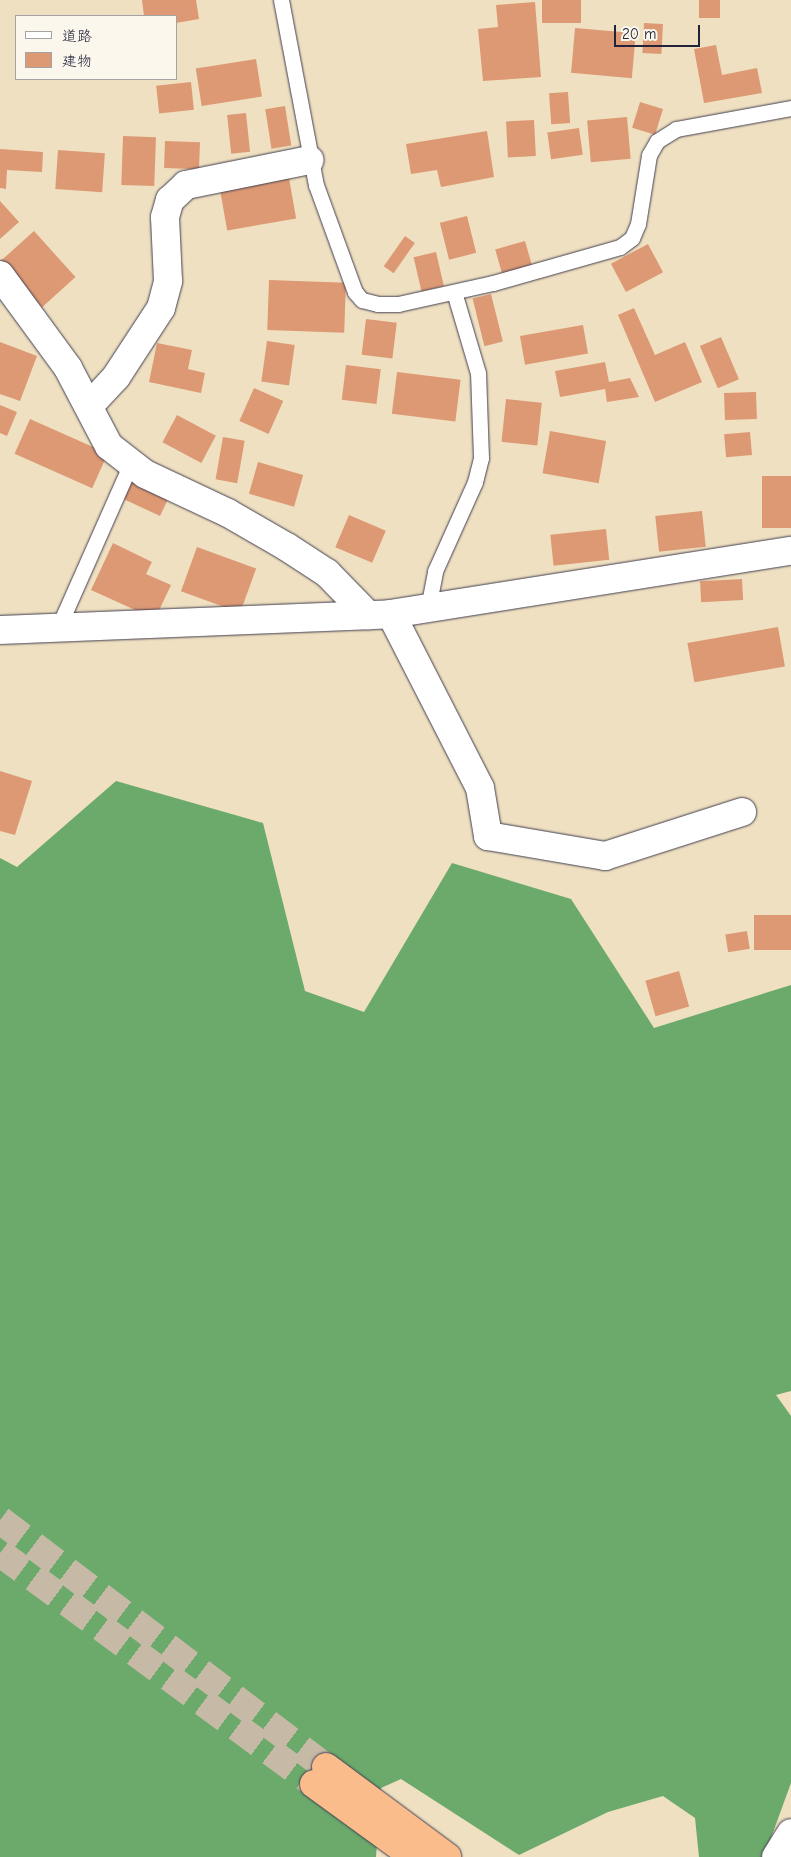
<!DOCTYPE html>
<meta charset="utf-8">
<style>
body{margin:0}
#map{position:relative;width:791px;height:1857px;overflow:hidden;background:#efe0c1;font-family:"Comic Neue","Klee One",sans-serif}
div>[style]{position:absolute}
.forest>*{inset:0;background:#6caa6c}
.building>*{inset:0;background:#dd9974;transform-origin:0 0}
.highway-tunnel>*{height:28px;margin-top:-14px;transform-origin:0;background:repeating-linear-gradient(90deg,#c6baa6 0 28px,transparent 0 42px)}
.roads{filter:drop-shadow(0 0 1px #413e4f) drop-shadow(0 0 1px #413e4f)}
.lane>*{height:15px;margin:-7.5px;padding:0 7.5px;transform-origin:7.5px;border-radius:7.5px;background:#fff}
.street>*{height:28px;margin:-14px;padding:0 14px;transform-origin:14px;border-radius:14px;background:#fff}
.highway>*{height:28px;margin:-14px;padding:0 14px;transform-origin:14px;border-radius:14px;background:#f9bc8a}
span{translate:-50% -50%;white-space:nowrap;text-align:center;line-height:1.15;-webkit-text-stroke:4px #fbf7ec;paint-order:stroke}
.legend{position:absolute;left:15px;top:15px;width:162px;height:65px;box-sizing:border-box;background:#fbf7ec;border:1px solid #a4a2a5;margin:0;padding:6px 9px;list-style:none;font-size:15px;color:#22223b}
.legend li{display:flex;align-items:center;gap:10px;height:25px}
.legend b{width:25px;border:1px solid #a4a2a5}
.scale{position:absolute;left:614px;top:25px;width:86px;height:22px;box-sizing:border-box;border:2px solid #22223b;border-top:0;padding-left:6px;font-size:15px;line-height:18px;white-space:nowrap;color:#22223b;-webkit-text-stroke:4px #fbf7ec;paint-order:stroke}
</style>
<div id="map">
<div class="forest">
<i style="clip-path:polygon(116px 781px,263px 823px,305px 991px,364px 1012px,452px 863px,571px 899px,654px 1028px,791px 985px,791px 1391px,776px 1395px,791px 1416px,791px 1783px,764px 1857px,699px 1857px,695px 1818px,663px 1796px,608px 1812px,519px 1855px,401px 1779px,381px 1788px,376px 1857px,0 1857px,0 858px,17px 867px)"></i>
</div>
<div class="building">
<i style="clip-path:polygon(142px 0,196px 0,199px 19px,176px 23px,176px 16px,144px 16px)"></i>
<i style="left:542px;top:0;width:39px;height:23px"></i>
<i style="left:699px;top:0;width:21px;height:18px"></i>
<i style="clip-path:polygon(535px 2px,541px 77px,483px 81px,478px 29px,498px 27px,496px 5px)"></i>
<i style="left:644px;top:23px;width:19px;height:30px;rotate:3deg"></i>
<i style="left:575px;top:28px;width:61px;height:45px;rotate:5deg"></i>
<i style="clip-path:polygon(716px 45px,722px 75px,757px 68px,762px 93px,704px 103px,694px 49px)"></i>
<i style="left:256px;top:59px;width:38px;height:61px;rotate:81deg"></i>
<i style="left:191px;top:82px;width:28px;height:35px;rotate:84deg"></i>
<i style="left:568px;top:92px;width:31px;height:19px;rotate:86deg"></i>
<i style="left:640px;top:102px;width:24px;height:27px;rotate:17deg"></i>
<i style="left:285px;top:106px;width:40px;height:20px;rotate:81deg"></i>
<i style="left:246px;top:113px;width:39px;height:19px;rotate:84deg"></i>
<i style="left:627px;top:117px;width:42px;height:40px;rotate:85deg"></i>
<i style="left:534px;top:120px;width:36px;height:28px;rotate:87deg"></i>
<i style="left:579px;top:128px;width:27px;height:32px;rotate:82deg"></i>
<i style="clip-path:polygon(487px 131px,494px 177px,441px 187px,437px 170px,411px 174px,406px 144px)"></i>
<i style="left:123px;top:136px;width:33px;height:49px;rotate:2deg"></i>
<i style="left:165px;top:141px;width:35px;height:27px;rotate:2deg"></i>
<i style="clip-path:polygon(0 149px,43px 152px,42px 172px,7px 170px,6px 189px,0 188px)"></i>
<i style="left:58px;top:150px;width:47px;height:39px;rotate:4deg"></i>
<i style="left:289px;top:178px;width:41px;height:70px;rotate:80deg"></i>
<i style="clip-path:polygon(0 201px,19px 222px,0 239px)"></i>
<i style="left:467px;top:216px;width:38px;height:28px;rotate:76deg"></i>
<i style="left:34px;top:231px;width:62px;height:45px;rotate:48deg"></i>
<i style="left:405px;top:236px;width:12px;height:37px;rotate:35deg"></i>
<i style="left:525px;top:241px;width:25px;height:31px;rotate:74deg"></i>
<i style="left:648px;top:244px;width:32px;height:42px;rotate:62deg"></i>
<i style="left:436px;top:252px;width:35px;height:23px;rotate:77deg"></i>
<i style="left:269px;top:280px;width:77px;height:50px;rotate:2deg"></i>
<i style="left:491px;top:294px;width:49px;height:19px;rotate:76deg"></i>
<i style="clip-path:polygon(634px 308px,655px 355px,685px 342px,702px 382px,655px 402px,618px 315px)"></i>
<i style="left:366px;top:319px;width:31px;height:36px;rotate:7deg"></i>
<i style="left:583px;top:325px;width:29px;height:64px;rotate:80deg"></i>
<i style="left:721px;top:337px;width:46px;height:23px;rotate:67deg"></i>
<i style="left:267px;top:341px;width:28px;height:41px;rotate:8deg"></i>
<i style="clip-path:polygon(0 342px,37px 356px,20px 401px,0 394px)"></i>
<i style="clip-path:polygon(157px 343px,192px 350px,188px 369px,205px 373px,201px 393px,149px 382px)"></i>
<i style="clip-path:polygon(605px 362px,609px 382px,630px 378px,639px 397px,607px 402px,605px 389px,560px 397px,555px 371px)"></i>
<i style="left:346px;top:365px;width:35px;height:35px;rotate:7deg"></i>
<i style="left:397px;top:372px;width:64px;height:42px;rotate:7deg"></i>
<i style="left:254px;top:388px;width:32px;height:36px;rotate:24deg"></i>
<i style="left:756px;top:392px;width:27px;height:32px;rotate:88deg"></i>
<i style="left:506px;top:399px;width:36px;height:43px;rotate:6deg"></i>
<i style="clip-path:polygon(0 405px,17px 412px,7px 436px,0 433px)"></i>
<i style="left:177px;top:415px;width:44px;height:31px;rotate:28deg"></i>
<i style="left:30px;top:419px;width:85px;height:38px;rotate:24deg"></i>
<i style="left:550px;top:431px;width:57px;height:43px;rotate:10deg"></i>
<i style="left:750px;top:432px;width:23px;height:26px;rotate:85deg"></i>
<i style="left:223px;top:437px;width:22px;height:43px;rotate:10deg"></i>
<i style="left:258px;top:462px;width:47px;height:33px;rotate:16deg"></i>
<i style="left:791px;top:476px;width:52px;height:29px;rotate:90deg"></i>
<i style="clip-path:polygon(133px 477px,170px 495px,160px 516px,117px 496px)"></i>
<i style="left:702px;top:511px;width:36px;height:47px;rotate:84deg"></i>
<i style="left:349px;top:515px;width:40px;height:35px;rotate:23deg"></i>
<i style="left:606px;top:529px;width:31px;height:56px;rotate:84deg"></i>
<i style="clip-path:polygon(113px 543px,152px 562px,146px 574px,171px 585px,155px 619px,91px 590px)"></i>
<i style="left:197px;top:547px;width:63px;height:47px;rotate:20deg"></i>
<i style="left:742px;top:579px;width:21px;height:42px;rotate:87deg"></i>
<i style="left:778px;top:627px;width:40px;height:92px;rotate:80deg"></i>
<i style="clip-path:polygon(0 771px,32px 781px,15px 835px,0 831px)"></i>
<i style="left:791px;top:915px;width:35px;height:37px;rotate:90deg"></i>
<i style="left:747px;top:931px;width:18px;height:22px;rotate:81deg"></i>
<i style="left:679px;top:971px;width:37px;height:35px;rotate:74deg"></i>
</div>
<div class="highway-tunnel">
<i style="left:0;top:1520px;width:409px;rotate:37.2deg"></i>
<i style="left:0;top:1553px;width:390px;rotate:36.3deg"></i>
</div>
<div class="roads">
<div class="lane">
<i style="left:281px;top:0;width:188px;rotate:79.3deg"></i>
<i style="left:316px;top:185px;width:114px;rotate:70deg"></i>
<i style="left:355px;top:292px;width:11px;rotate:49deg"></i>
<i style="left:362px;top:300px;width:16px;rotate:14deg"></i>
<i style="left:378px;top:304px;width:20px"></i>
<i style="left:398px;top:304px;width:97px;rotate:-12.5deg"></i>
<i style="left:493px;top:283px;width:132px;rotate:-15.8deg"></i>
<i style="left:620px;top:247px;width:15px;rotate:-37deg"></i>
<i style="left:632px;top:238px;width:15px;rotate:-67deg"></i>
<i style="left:638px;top:224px;width:70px;rotate:-80.9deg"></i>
<i style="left:649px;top:155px;width:16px;rotate:-60deg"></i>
<i style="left:657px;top:141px;width:22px;rotate:-32deg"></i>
<i style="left:676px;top:129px;width:117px;rotate:-10.3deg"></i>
<i style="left:428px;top:608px;width:38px;rotate:-79deg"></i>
<i style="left:435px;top:571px;width:98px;rotate:-65.8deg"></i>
<i style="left:475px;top:482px;width:25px;rotate:-76deg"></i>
<i style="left:481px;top:458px;width:85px;rotate:-92deg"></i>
<i style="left:478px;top:373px;width:84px;rotate:-106.5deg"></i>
<i style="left:58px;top:628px;width:180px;rotate:-66.1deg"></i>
</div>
<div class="street">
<i style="left:0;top:275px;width:115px;rotate:53.8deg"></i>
<i style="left:68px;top:368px;width:88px;rotate:62.3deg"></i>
<i style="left:109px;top:446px;width:46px;rotate:37.9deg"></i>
<i style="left:145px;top:474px;width:92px;rotate:25.2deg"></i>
<i style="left:228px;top:513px;width:68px;rotate:30deg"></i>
<i style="left:287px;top:547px;width:48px;rotate:33deg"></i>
<i style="left:327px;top:573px;width:59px;rotate:45.7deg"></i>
<i style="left:89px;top:406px;width:40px;rotate:-47deg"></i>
<i style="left:116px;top:377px;width:82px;rotate:-56.9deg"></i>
<i style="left:161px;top:308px;width:28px;rotate:-75deg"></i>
<i style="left:168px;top:281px;width:64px;rotate:-92.7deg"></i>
<i style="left:165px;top:217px;width:18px;rotate:-74deg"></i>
<i style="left:170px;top:200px;width:22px;rotate:-43deg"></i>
<i style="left:186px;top:185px;width:126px;rotate:-11.4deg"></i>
<i style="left:391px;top:614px;width:195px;rotate:62.9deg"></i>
<i style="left:480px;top:788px;width:49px;rotate:80.5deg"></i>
<i style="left:488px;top:836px;width:119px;rotate:9.7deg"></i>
<i style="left:605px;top:856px;width:144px;rotate:-17.8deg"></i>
<i style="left:0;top:630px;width:391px;rotate:-2.3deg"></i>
<i style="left:391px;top:614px;width:405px;rotate:-9deg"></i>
<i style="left:776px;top:1857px;width:28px;rotate:-58deg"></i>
</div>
<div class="highway">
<i style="left:326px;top:1767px;width:151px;rotate:36.6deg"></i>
<i style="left:314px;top:1784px;width:124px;rotate:36.1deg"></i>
</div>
</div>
<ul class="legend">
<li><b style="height:6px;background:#fff"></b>道路</li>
<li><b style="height:14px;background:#dd9974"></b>建物</li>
</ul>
<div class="scale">20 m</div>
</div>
